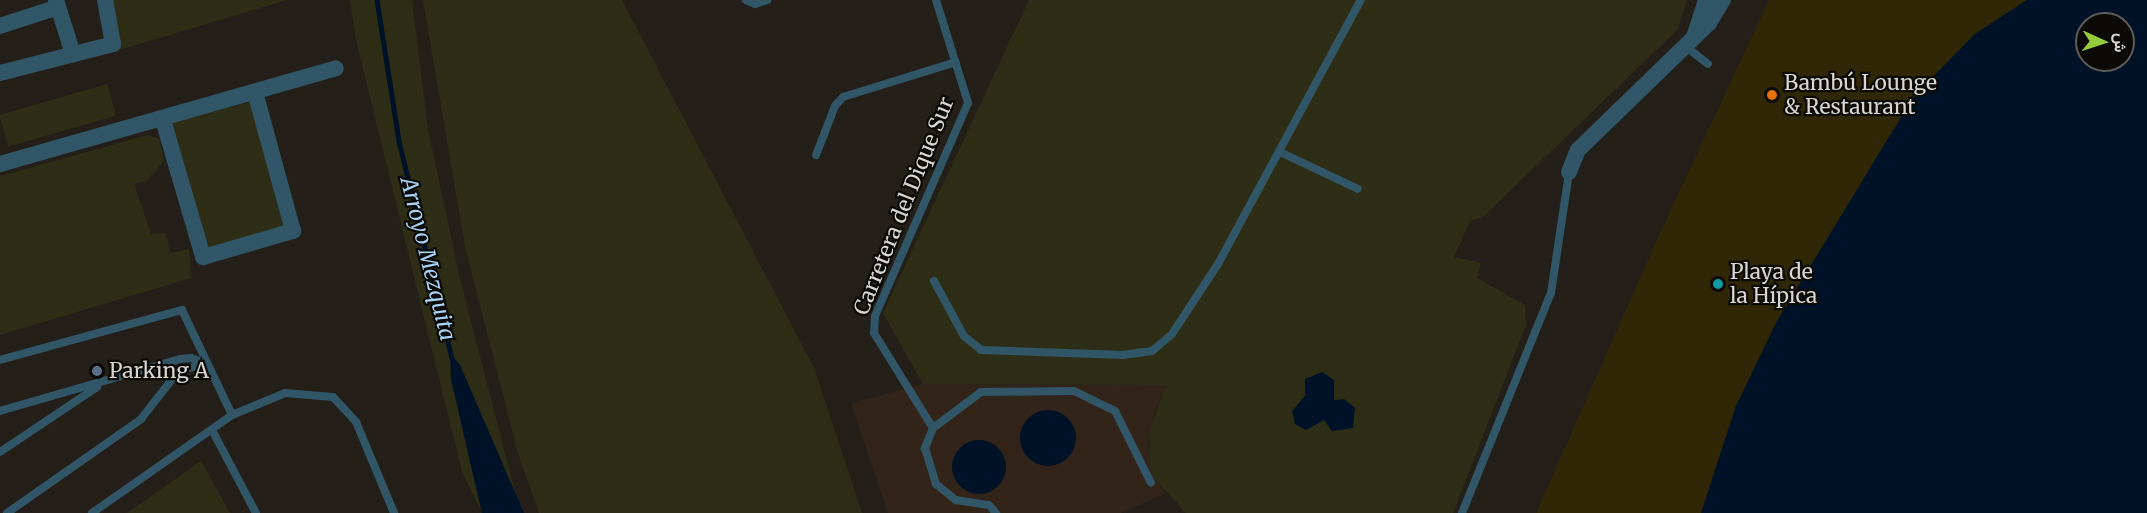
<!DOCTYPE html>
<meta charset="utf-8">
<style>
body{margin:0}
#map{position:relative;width:2147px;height:513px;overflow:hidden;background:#241f18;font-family:Merriweather,Vazirmatn,serif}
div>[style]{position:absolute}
.industrial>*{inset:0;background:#322418}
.green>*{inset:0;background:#2e2e17;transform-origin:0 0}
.sand>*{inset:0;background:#2f2705}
.water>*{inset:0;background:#001227}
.round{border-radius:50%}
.stream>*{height:4.5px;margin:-2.25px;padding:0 2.25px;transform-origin:2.25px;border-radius:2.25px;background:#001227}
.lane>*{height:8px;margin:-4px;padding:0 4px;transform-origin:4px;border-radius:4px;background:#305667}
.street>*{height:16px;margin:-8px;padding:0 8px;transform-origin:8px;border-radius:8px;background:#305667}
.dots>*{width:16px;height:16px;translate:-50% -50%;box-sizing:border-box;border:3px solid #0b0a07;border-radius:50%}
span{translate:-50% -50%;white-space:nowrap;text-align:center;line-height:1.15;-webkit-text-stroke:4.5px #0b0a07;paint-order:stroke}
.poi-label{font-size:21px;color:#d9d6d1}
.left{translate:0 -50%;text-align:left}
.street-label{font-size:21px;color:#d9d6d1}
.water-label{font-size:22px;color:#a8d2f6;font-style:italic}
.north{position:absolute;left:2075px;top:12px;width:60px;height:60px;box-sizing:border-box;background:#0b0a07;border:2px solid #5d5c58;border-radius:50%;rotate:93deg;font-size:16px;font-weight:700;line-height:24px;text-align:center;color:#d9d6d1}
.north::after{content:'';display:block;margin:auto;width:21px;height:27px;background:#95cc3b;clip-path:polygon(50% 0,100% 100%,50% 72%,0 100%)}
</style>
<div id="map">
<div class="industrial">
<i style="clip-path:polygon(923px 384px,1167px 385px,1155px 412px,1148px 446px,1154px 478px,1166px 493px,1121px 513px,888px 513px,851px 403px)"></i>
</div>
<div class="green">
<i style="clip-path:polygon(109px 0,287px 0,119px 50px)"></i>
<i style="clip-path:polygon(350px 0,412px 0,428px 129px,460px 279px,517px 500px,460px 365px,451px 354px,451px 379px,482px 513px,462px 472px,356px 40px)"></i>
<i style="clip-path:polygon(423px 0,622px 0,814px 368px,862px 513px,539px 513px,518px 453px,465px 247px)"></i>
<i style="clip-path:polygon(1029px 0,1687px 0,1678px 29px,1482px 218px,1470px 221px,1454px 257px,1481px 263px,1477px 278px,1525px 305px,1526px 325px,1453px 513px,1186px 513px,1154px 478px,1149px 463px,1150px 430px,1166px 385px,923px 384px,883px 313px)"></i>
<i style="left:107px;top:84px;width:33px;height:112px;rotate:74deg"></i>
<i style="left:250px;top:102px;width:131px;height:82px;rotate:75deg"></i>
<i style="clip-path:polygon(148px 135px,159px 139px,164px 161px,146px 181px,134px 184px,151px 234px,166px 233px,170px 253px,189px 249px,191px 278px,0 335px,0 176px)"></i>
<i style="clip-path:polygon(201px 461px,230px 513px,127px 513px)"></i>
</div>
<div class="sand">
<i style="clip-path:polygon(1769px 0,2027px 0,1975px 34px,1916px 94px,1889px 137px,1777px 321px,1736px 406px,1701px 513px,1536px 513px,1658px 237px)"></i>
</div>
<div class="water">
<i style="clip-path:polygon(evenodd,2027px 0,2147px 0,2147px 513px,1701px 513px,1736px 406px,1777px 321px,1889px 137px,1916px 94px,1975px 34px,2027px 0,2087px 24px,2123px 24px,2123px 60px,2087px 60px,2087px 24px)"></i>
<i style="clip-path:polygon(450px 353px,460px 365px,524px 513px,482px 513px,451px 379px)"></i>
<i style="clip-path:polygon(1322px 372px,1334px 380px,1334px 400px,1344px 399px,1355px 408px,1353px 428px,1332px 431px,1324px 420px,1306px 430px,1295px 424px,1292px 411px,1305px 396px,1305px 379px)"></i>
<i class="round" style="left:1020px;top:410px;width:56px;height:56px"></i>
<i class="round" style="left:952px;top:440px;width:54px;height:54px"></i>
</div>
<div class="stream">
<i style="left:377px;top:0;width:143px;rotate:81.1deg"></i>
<i style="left:399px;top:141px;width:223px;rotate:76.3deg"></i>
</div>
<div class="lane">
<i style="left:746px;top:0;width:10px;rotate:24deg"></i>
<i style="left:755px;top:4px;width:13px;rotate:-18deg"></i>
<i style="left:936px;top:0;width:108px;rotate:72.7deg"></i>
<i style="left:968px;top:103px;width:232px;rotate:113.6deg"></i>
<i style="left:875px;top:316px;width:17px;rotate:93deg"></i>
<i style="left:874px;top:333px;width:112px;rotate:58.2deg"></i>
<i style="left:933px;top:428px;width:22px;rotate:112deg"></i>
<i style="left:925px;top:448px;width:38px;rotate:73deg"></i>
<i style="left:936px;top:484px;width:26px;rotate:39deg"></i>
<i style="left:956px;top:500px;width:33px;rotate:9deg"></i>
<i style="left:989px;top:505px;width:11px;rotate:49deg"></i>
<i style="left:1685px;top:46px;width:29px;rotate:38deg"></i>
<i style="left:1280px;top:152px;width:86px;rotate:25.4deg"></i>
<i style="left:816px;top:155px;width:53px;rotate:-68.8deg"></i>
<i style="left:835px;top:106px;width:12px;rotate:-48deg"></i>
<i style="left:843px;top:97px;width:118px;rotate:-17.2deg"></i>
<i style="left:934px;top:281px;width:63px;rotate:61.4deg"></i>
<i style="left:964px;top:336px;width:22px;rotate:39deg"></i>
<i style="left:981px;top:350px;width:142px;rotate:2deg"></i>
<i style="left:1123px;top:355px;width:29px;rotate:-8deg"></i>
<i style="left:1152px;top:351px;width:26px;rotate:-40deg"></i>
<i style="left:1172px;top:334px;width:84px;rotate:-56.7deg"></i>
<i style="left:1218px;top:264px;width:300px;rotate:-61.6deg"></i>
<i style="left:0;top:360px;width:189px;rotate:-15.4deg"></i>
<i style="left:182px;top:310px;width:116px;rotate:64.5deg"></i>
<i style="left:0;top:411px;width:187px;rotate:-16.1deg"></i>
<i style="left:180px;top:359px;width:11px;rotate:-5deg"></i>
<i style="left:191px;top:358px;width:14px;rotate:21deg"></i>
<i style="left:933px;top:428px;width:60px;rotate:-36.9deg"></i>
<i style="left:981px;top:392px;width:93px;rotate:-0.6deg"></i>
<i style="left:1074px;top:391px;width:46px;rotate:26deg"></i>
<i style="left:1115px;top:411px;width:80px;rotate:63.4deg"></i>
<i style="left:212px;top:430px;width:94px;rotate:62.1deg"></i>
<i style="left:0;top:452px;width:117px;rotate:-33.8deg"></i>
<i style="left:7px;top:513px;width:164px;rotate:-35deg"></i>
<i style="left:141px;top:419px;width:63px;rotate:-52deg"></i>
<i style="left:180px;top:369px;width:28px;rotate:-8deg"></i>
<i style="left:92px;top:513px;width:171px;rotate:-35deg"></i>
<i style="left:232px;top:415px;width:57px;rotate:-22.5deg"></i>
<i style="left:285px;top:393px;width:48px;rotate:4.8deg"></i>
<i style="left:333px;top:397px;width:34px;rotate:47deg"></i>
<i style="left:356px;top:422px;width:99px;rotate:67.3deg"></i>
<i style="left:1462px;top:513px;width:237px;rotate:-68deg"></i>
<i style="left:1551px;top:293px;width:122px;rotate:-81.5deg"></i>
</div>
<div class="street">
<i style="left:56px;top:0;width:57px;rotate:72.5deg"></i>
<i style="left:0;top:26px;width:61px;rotate:-18.1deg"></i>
<i style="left:1695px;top:34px;width:36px;rotate:-72deg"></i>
<i style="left:0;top:73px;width:117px;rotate:-14.4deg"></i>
<i style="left:113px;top:44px;width:45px;rotate:-100.3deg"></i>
<i style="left:163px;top:120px;width:143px;rotate:73.7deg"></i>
<i style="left:203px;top:257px;width:94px;rotate:-16.1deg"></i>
<i style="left:293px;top:231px;width:144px;rotate:-105.3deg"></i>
<i style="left:0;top:164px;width:349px;rotate:-15.9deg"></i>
<i style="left:1569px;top:172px;width:24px;rotate:-68deg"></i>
<i style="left:1578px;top:150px;width:182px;rotate:-44.1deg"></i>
<i style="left:1709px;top:23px;width:27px;rotate:-59deg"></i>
</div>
<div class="dots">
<i style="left:1772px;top:95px;background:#e8710a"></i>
<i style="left:1718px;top:284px;background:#0f9aa8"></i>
<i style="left:97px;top:371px;background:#5c6f8a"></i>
</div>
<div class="poi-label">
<span class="left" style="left:1784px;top:95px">Bambú Lounge<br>&amp; Restaurant</span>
<span class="left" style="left:1730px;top:284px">Playa de<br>la Hípica</span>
<span class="left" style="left:109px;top:371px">Parking A</span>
</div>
<div class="street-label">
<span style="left:904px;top:206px;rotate:-68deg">Carretera del Dique Sur</span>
</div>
<div class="water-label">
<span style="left:428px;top:259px;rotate:76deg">Arroyo Mezquita</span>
</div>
<div class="north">ش</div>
</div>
